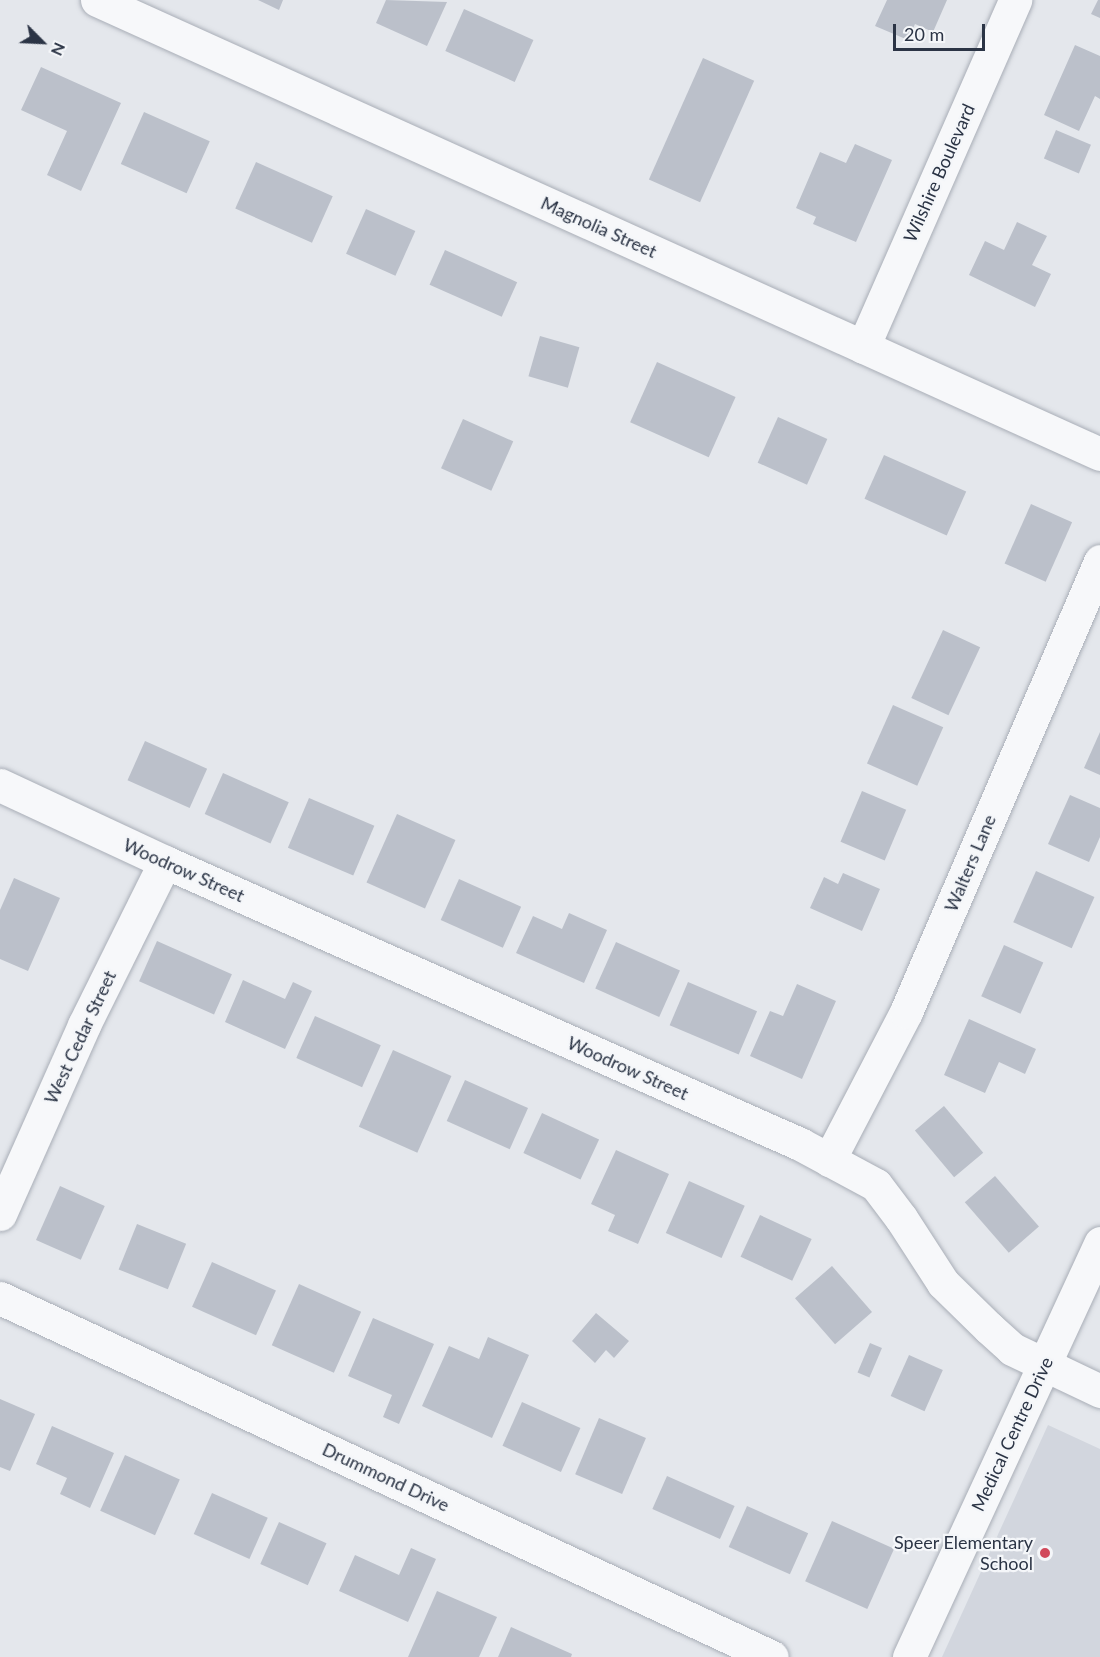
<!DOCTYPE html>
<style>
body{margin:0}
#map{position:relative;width:1100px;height:1657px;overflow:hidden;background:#e4e7ec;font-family:Lato,sans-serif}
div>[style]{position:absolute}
.built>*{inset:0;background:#d2d6de}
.building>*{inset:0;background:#bbc0ca;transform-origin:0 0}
.roads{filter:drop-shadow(0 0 2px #a9aeb7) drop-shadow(0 0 2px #a9aeb7)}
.minor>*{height:33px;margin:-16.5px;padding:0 16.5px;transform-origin:16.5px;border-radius:16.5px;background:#f7f8fa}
.dots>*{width:16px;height:16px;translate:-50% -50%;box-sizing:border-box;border:3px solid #f4f6f9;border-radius:50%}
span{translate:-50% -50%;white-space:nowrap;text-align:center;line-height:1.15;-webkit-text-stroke:4.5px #f4f6f9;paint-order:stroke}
.street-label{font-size:18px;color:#2b3445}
.poi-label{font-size:18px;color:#2b3445}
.right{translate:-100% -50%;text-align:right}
.north{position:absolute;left:12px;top:12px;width:60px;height:60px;-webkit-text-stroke:4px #f4f6f9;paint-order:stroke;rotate:114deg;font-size:16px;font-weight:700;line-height:24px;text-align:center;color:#2b3445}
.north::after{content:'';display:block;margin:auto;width:21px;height:27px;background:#2b3445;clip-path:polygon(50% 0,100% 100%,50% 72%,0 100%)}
.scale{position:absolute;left:893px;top:24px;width:92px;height:27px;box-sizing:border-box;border:3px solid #2b3445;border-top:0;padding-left:8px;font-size:18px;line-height:21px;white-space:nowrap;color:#2b3445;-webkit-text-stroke:4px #f4f6f9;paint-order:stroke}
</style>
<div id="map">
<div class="built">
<i style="clip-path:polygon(1048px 1425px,1100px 1449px,1100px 1657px,942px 1657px)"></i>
</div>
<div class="building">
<i style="clip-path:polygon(258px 0,283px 0,279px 10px)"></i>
<i style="clip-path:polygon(386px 0,447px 2px,427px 46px,376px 23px)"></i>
<i style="clip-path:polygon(887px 0,947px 0,933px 32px,915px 24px,908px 40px,875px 26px)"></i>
<i style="clip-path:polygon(1098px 0,1100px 0,1100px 18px,1091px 14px)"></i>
<i style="left:464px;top:9px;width:76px;height:46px;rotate:24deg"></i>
<i style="clip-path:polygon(1075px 45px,1100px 56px,1100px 99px,1095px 96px,1079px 131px,1044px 115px)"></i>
<i style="left:703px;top:58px;width:56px;height:133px;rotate:24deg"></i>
<i style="clip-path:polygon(41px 67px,121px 103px,81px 191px,47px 175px,67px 131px,21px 110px)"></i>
<i style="left:144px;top:112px;width:72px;height:57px;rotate:24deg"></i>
<i style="left:1056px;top:130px;width:38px;height:31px;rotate:23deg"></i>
<i style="clip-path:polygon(855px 144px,892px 160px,856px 242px,813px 224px,816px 217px,796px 208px,820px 152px,846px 163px)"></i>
<i style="left:256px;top:162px;width:84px;height:51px;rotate:24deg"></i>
<i style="left:366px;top:209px;width:54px;height:49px;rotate:24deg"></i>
<i style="clip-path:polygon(1017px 222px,1047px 236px,1032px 265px,1051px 274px,1035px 307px,969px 275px,985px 241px,1004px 250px)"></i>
<i style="left:445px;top:250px;width:79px;height:38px;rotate:24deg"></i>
<i style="left:540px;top:336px;width:41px;height:42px;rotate:16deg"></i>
<i style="left:657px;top:362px;width:86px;height:66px;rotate:24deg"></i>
<i style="left:778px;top:417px;width:54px;height:50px;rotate:24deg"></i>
<i style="left:463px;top:419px;width:55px;height:54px;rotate:24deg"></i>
<i style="left:884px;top:455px;width:90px;height:48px;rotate:24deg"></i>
<i style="left:1031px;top:504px;width:45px;height:65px;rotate:24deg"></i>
<i style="left:943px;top:630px;width:41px;height:75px;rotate:25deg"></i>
<i style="left:893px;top:705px;width:55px;height:64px;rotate:24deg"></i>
<i style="clip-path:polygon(1100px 732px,1100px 775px,1084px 768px)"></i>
<i style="left:145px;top:741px;width:68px;height:43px;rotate:24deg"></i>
<i style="left:223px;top:773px;width:72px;height:45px;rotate:24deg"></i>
<i style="left:862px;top:791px;width:48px;height:55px;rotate:23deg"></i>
<i style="clip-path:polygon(1070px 795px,1100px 808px,1100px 837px,1089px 862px,1048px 844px)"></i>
<i style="left:309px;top:798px;width:71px;height:54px;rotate:23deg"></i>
<i style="left:397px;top:814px;width:64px;height:75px;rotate:24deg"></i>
<i style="left:1036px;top:871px;width:64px;height:56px;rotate:24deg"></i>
<i style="clip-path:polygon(843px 873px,880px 889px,862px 931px,810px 908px,824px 877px,838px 884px)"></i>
<i style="clip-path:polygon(14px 878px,60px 898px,28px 971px,0 959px,0 910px)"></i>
<i style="left:459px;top:879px;width:68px;height:45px;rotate:24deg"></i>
<i style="clip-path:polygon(569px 913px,607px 930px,584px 983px,516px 953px,533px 916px,562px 929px)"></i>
<i style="left:157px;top:941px;width:82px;height:44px;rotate:24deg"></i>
<i style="left:616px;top:942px;width:70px;height:51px;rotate:24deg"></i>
<i style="left:1004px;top:945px;width:43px;height:56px;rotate:24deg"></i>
<i style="clip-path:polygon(243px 980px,285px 999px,293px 982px,312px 991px,285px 1049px,225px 1022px)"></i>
<i style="left:688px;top:982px;width:75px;height:47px;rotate:23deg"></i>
<i style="clip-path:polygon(797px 984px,836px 1001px,802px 1079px,750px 1056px,770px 1011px,783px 1016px)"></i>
<i style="left:315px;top:1016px;width:72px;height:46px;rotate:24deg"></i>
<i style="clip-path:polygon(969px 1019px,1036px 1049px,1025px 1074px,999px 1062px,985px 1093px,944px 1075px)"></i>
<i style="left:393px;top:1050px;width:64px;height:84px;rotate:24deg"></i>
<i style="left:465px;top:1080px;width:69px;height:45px;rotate:24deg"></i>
<i style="left:944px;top:1106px;width:61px;height:38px;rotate:50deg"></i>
<i style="left:542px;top:1113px;width:63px;height:44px;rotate:25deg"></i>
<i style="clip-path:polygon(616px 1150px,669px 1174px,638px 1244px,608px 1231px,615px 1215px,591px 1204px)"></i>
<i style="left:995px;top:1176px;width:67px;height:40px;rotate:49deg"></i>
<i style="left:689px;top:1181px;width:61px;height:57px;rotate:24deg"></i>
<i style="left:60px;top:1186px;width:49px;height:59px;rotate:24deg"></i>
<i style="left:760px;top:1215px;width:57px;height:46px;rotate:25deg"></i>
<i style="left:137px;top:1224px;width:53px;height:49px;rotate:22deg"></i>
<i style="left:212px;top:1262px;width:70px;height:49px;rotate:24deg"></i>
<i style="left:832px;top:1266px;width:61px;height:49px;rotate:49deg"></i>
<i style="left:299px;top:1284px;width:68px;height:67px;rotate:24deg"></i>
<i style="clip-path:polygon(596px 1313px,629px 1341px,614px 1358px,606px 1350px,595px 1363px,572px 1341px)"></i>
<i style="clip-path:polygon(373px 1318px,434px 1344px,399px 1424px,383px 1417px,392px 1395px,348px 1376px)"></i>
<i style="clip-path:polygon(488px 1337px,529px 1355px,492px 1438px,422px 1406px,449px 1346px,479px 1359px)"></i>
<i style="left:870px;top:1343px;width:13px;height:32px;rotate:23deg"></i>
<i style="left:909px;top:1355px;width:37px;height:45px;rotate:24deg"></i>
<i style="clip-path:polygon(0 1399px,35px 1414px,10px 1471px,0 1467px)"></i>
<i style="left:522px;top:1402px;width:64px;height:48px;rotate:24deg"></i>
<i style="left:599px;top:1418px;width:51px;height:61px;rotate:23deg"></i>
<i style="clip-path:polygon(52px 1426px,114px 1453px,90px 1508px,60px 1494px,67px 1478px,36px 1464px)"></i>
<i style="left:125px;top:1455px;width:60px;height:61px;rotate:24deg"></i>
<i style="left:667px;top:1476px;width:74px;height:36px;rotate:24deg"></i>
<i style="left:212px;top:1493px;width:61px;height:45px;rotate:24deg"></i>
<i style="left:747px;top:1506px;width:67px;height:45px;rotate:24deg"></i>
<i style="left:832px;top:1521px;width:68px;height:66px;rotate:24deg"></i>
<i style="left:279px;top:1522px;width:52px;height:46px;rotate:24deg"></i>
<i style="clip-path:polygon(411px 1548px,436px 1559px,408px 1622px,339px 1591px,355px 1555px,399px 1575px)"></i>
<i style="clip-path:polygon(437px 1591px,497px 1617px,479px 1657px,408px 1657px)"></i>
<i style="clip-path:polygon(511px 1627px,572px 1654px,571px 1657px,498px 1657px)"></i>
</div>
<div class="roads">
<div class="minor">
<i style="left:97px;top:0;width:1101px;rotate:24.35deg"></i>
<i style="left:863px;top:347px;width:379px;rotate:-66.3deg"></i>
<i style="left:0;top:785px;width:182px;rotate:25deg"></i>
<i style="left:165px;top:862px;width:695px;rotate:23.95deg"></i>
<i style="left:800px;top:1144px;width:86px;rotate:28.3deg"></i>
<i style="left:876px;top:1185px;width:41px;rotate:52.9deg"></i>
<i style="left:901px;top:1218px;width:77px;rotate:57.1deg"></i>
<i style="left:943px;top:1283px;width:64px;rotate:44.4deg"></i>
<i style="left:989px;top:1328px;width:31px;rotate:42deg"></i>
<i style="left:1012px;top:1349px;width:98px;rotate:25.5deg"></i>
<i style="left:829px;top:1160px;width:167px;rotate:-62.5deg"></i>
<i style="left:906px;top:1012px;width:491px;rotate:-66.7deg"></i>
<i style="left:0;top:1214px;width:207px;rotate:-66deg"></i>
<i style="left:84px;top:1025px;width:182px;rotate:-63.6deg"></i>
<i style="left:0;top:1298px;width:851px;rotate:24.94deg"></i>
<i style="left:909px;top:1657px;width:456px;rotate:-65.2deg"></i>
</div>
</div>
<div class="dots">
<i style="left:1045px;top:1553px;background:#d1495b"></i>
</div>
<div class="street-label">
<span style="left:939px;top:173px;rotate:-66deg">Wilshire Boulevard</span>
<span style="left:599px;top:227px;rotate:24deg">Magnolia Street</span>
<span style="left:970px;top:863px;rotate:-67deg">Walters Lane</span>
<span style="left:184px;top:870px;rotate:24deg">Woodrow Street</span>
<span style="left:80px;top:1037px;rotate:-65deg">West Cedar Street</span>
<span style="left:628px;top:1068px;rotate:24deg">Woodrow Street</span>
<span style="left:1012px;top:1434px;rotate:-65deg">Medical Centre Drive</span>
<span style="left:386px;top:1477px;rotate:25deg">Drummond Drive</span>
</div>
<div class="poi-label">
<span class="right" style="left:1033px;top:1553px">Speer Elementary<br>School</span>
</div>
<div class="north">N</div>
<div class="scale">20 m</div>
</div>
